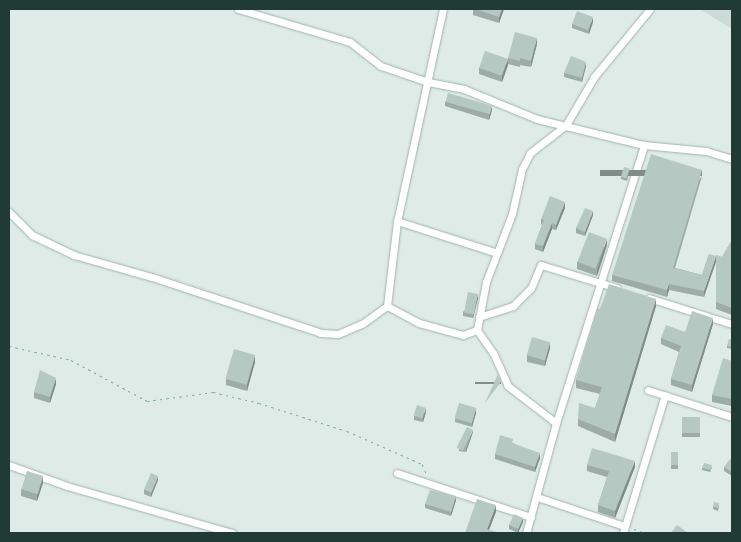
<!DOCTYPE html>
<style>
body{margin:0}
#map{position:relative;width:741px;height:542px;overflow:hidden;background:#deebe6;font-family:Rubik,sans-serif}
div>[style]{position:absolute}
.built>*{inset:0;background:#ccdbd5}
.path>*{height:1px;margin-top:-0.5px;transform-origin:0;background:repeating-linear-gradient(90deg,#7db0a2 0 2.5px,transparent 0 6.5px)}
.roads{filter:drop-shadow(0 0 1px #a1b3ad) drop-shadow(0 0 1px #a1b3ad)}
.street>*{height:7px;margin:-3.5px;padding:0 3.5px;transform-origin:3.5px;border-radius:3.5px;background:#fff}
.wall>*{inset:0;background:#9daca7;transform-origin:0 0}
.shaded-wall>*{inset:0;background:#7f8c88;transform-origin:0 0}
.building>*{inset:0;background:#b6c8c2;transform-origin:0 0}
span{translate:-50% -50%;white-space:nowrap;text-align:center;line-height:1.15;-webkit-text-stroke:4px #eff7f3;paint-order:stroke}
.frame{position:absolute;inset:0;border:10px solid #1f3b34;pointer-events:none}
</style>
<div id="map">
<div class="built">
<i style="clip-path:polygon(700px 9px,732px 9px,732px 29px)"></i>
</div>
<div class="path">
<i style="left:9px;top:346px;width:64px;rotate:12.7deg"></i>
<i style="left:71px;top:360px;width:86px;rotate:28.3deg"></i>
<i style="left:147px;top:401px;width:67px;rotate:-7.8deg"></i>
<i style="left:213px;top:392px;width:47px;rotate:13.4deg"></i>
<i style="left:259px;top:403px;width:92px;rotate:17.7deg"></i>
<i style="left:347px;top:431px;width:82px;rotate:23.7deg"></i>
<i style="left:422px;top:464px;width:12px;rotate:66deg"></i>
<i style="left:634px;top:529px;width:12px;rotate:20deg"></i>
</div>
<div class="roads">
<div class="street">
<i style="left:238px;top:9px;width:117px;rotate:16.4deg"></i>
<i style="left:350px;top:42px;width:39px;rotate:38deg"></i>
<i style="left:381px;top:66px;width:50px;rotate:18.8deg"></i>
<i style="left:428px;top:82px;width:37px;rotate:11deg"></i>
<i style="left:464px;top:89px;width:79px;rotate:22.3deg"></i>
<i style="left:537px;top:119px;width:110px;rotate:13.7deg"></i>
<i style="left:644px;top:145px;width:62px;rotate:5.5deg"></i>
<i style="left:706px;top:151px;width:27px;rotate:17deg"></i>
<i style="left:443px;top:9px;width:217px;rotate:102.2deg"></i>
<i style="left:397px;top:221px;width:86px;rotate:96.7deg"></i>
<i style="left:387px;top:306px;width:36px;rotate:28deg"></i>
<i style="left:419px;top:323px;width:46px;rotate:15.3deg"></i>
<i style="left:463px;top:335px;width:15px;rotate:-20deg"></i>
<i style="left:9px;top:212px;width:33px;rotate:45deg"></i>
<i style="left:32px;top:235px;width:47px;rotate:25.5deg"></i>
<i style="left:74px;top:255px;width:81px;rotate:15.8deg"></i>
<i style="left:152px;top:277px;width:178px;rotate:18.3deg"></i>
<i style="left:321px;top:333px;width:17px;rotate:3deg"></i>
<i style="left:338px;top:334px;width:26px;rotate:-23deg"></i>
<i style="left:362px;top:324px;width:31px;rotate:-36deg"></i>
<i style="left:397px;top:221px;width:105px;rotate:17.7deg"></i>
<i style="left:649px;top:298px;width:87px;rotate:17.4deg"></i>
<i style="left:479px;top:317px;width:36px;rotate:-18deg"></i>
<i style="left:513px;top:306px;width:25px;rotate:-45deg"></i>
<i style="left:531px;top:288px;width:25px;rotate:-67deg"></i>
<i style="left:541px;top:265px;width:79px;rotate:16.8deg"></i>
<i style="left:648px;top:390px;width:88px;rotate:17.8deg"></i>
<i style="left:556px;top:423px;width:61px;rotate:-142.4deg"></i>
<i style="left:508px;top:386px;width:36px;rotate:-114deg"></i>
<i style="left:493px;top:353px;width:28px;rotate:-125deg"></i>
<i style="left:477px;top:330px;width:49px;rotate:-79.4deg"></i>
<i style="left:486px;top:282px;width:73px;rotate:-69.1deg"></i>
<i style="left:512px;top:214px;width:46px;rotate:-77.5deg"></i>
<i style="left:522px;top:169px;width:18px;rotate:-63deg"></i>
<i style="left:530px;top:153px;width:46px;rotate:-37.9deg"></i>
<i style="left:566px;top:125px;width:56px;rotate:-59.7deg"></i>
<i style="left:594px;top:77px;width:88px;rotate:-50.5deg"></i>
<i style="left:9px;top:465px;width:62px;rotate:19.9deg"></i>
<i style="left:67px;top:486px;width:172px;rotate:15.9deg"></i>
<i style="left:397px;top:473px;width:141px;rotate:18.2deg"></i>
<i style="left:537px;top:497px;width:92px;rotate:18.4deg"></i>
<i style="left:526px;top:533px;width:114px;rotate:-74.7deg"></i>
<i style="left:556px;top:423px;width:292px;rotate:-72.4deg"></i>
<i style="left:623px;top:533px;width:144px;rotate:-73.1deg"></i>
</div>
</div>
<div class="wall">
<i style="clip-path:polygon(473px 9px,504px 9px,499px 23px,473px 15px)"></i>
<i style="clip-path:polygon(593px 22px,589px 34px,572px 28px,572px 24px)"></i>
<i style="clip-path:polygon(537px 44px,531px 67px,520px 65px,520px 67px,508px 64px,508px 58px)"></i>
<i style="clip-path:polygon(508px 65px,502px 82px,479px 74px,479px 68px)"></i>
<i style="clip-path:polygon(586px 66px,582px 82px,564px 77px,564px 73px)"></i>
<i style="clip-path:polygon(445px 101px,492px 110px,489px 120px,445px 106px)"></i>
<i style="clip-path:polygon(630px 171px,627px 181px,621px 179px,621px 177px)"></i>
<i style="clip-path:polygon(702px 176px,675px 268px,702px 275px,709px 254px,704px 297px,669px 290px,667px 297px,612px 281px,612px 275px)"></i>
<i style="clip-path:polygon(565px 208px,556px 230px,552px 229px,543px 252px,535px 249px,535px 244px,542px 225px,541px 224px,541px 219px)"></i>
<i style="clip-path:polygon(593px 215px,585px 236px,576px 233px,576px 228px)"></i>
<i style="clip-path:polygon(732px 240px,732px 315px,716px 309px,716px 255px,722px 257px)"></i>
<i style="clip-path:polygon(607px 245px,597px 276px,577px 269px,577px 262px)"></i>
<i style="clip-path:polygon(478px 298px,473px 318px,463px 316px,463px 312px)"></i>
<i style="clip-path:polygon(656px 306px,615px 442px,578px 426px,578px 419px,595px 408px,600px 394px,576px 388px,576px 380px,600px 309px)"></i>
<i style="clip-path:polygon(713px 324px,692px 392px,671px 385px,671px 379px,679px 352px,661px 344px,661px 338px)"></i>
<i style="clip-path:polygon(732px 340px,732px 349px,727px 348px,727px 346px)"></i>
<i style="clip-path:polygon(550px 348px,545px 366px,527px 362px,527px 355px)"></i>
<i style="clip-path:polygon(732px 361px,732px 406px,712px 402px,712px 395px)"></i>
<i style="clip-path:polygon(255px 362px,247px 391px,226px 385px,226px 379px)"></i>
<i style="clip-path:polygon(56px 384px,50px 403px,34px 398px,34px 392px)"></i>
<i style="clip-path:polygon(426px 412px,423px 422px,414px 420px,414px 416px)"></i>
<i style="clip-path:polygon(476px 413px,472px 427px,455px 422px,455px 418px)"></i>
<i style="left:682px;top:417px;width:18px;height:20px"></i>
<i style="clip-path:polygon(473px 432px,466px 452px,459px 451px,459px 449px)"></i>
<i style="clip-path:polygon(513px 443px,540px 458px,535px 472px,495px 459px,495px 454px)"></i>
<i style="left:671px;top:452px;width:7px;height:17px"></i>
<i style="clip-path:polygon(732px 461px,732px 476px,724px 471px,724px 467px)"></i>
<i style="clip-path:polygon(587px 465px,635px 467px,615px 518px,598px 512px,598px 505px,607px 477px,587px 471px)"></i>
<i style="clip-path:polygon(712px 467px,710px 472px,702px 470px,702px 468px)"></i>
<i style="clip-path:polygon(158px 480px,151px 497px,144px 494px,144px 490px)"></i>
<i style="clip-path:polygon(43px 483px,37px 501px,21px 496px,21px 489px)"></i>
<i style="clip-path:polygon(456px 500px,451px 516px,425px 508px,425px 504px)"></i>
<i style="clip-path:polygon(719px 505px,718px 511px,713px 509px,713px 507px)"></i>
<i style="clip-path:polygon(523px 522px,518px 533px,509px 529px,509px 525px)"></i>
</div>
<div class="shaded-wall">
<i style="clip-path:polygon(502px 9px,504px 9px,499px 23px,499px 17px)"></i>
<i style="clip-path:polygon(593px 17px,593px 22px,589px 34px,589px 30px)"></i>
<i style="clip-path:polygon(537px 38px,537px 44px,531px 67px,531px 61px)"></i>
<i style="clip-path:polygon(508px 59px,508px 65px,502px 82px,502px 75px)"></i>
<i style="clip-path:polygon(586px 62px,586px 66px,582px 82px,582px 78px)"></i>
<i style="clip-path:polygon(492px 106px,492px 110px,489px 120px,489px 115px)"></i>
<i style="left:702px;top:170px;width:6px;height:102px;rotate:90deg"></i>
<i style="clip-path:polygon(565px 202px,565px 208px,556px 230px,556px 225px)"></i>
<i style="clip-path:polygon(593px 211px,593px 215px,585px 236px,585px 232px)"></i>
<i style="clip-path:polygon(552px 223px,552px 229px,543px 252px,543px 246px)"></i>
<i style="clip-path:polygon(607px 239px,607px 245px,597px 276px,597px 270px)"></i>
<i style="clip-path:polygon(716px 256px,716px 262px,704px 297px,704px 291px)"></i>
<i style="clip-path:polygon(669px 284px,669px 290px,667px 297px,667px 290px)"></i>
<i style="clip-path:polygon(478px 294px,478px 298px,473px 318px,473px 314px)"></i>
<i style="clip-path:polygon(656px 299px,656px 306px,615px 442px,615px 434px)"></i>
<i style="clip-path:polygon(713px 318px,713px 324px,692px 392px,692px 385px)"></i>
<i style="clip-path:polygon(550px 342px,550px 348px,545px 366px,545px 360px)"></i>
<i style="clip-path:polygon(255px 355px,255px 362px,247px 391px,247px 385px)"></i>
<i style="clip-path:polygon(56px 378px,56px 384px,50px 403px,50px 397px)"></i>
<i style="left:501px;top:382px;width:2px;height:26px;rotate:90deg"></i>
<i style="clip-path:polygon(426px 408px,426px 412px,423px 422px,423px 418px)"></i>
<i style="clip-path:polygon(476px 408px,476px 413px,472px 427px,472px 423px)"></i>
<i style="clip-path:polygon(473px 430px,473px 432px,466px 452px,466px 450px)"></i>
<i style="clip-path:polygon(540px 453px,540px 458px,535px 472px,535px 467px)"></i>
<i style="clip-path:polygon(635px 461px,635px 467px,615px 518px,615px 511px)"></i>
<i style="clip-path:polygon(43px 476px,43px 483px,37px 501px,37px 494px)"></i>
<i style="clip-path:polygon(158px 476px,158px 480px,151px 497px,151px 492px)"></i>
<i style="clip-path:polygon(456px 496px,456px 500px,451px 516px,451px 512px)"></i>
<i style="clip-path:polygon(496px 505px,496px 512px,488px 533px,487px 529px)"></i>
<i style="clip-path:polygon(523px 518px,523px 522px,518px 533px,518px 528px)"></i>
</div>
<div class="building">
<i style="clip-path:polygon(475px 9px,502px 9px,499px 17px)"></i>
<i style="left:577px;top:11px;width:17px;height:14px;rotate:21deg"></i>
<i style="clip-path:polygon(515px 32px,537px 38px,531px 61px,520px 58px,520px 61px,508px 58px)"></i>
<i style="left:485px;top:51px;width:24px;height:18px;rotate:19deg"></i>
<i style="clip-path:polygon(571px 56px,586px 62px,582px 78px,564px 73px)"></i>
<i style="left:448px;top:93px;width:46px;height:9px;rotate:16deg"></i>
<i style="clip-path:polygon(651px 154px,702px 170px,673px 268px,702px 275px,709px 254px,716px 256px,704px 291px,669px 284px,667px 290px,612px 275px)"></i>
<i style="left:624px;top:167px;width:6px;height:10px;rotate:18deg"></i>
<i style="clip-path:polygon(550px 196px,565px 202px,556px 225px,552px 223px,543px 246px,535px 244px,544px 220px,541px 219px)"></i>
<i style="clip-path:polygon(585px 208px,593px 211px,585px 232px,576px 228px)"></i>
<i style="left:589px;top:232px;width:19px;height:32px;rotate:21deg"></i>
<i style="clip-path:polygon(732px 240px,732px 308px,716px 302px,716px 255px,722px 257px)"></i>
<i style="clip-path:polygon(609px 284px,656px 299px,615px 434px,578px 419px,579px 403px,595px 408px,602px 387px,576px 380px,597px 308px,600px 309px)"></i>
<i style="left:468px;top:292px;width:10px;height:21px;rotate:11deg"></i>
<i style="clip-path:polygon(692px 311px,713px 318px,692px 385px,671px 379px,681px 346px,661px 338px,666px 325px,685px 332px)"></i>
<i style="left:532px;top:337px;width:19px;height:19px;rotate:16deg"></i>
<i style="clip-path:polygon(729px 339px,732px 340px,732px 347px,727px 346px)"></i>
<i style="left:234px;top:349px;width:22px;height:31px;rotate:16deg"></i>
<i style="clip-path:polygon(723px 358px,732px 361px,732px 399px,712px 395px)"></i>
<i style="clip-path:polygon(40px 370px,56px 378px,50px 397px,34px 392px)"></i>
<i style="clip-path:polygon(498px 374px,501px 382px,485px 403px)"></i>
<i style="left:459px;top:403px;width:18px;height:16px;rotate:16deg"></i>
<i style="left:417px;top:405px;width:9px;height:11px;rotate:18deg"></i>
<i style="left:682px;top:417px;width:18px;height:16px"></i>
<i style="left:467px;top:427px;width:7px;height:23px;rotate:27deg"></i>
<i style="clip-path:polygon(500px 435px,513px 439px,512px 443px,540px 453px,535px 467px,495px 454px)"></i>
<i style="clip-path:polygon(592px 448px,635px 461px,615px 511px,598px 505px,609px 471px,587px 465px)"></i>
<i style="left:671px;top:452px;width:7px;height:13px"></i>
<i style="clip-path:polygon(730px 459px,732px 461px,732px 472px,724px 467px)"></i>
<i style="clip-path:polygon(704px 463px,712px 465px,710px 470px,702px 468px)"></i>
<i style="left:27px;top:471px;width:17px;height:19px;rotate:17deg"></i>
<i style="left:151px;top:473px;width:8px;height:18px;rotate:23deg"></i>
<i style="clip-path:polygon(430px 490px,456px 496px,451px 512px,425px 504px)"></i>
<i style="clip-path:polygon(477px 499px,496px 505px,487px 529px,500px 533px,465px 533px)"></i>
<i style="left:714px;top:502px;width:5px;height:5px;rotate:11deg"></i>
<i style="left:514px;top:514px;width:10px;height:12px;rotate:24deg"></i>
<i style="clip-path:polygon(677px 525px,688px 533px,671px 533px)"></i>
</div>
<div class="frame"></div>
</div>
